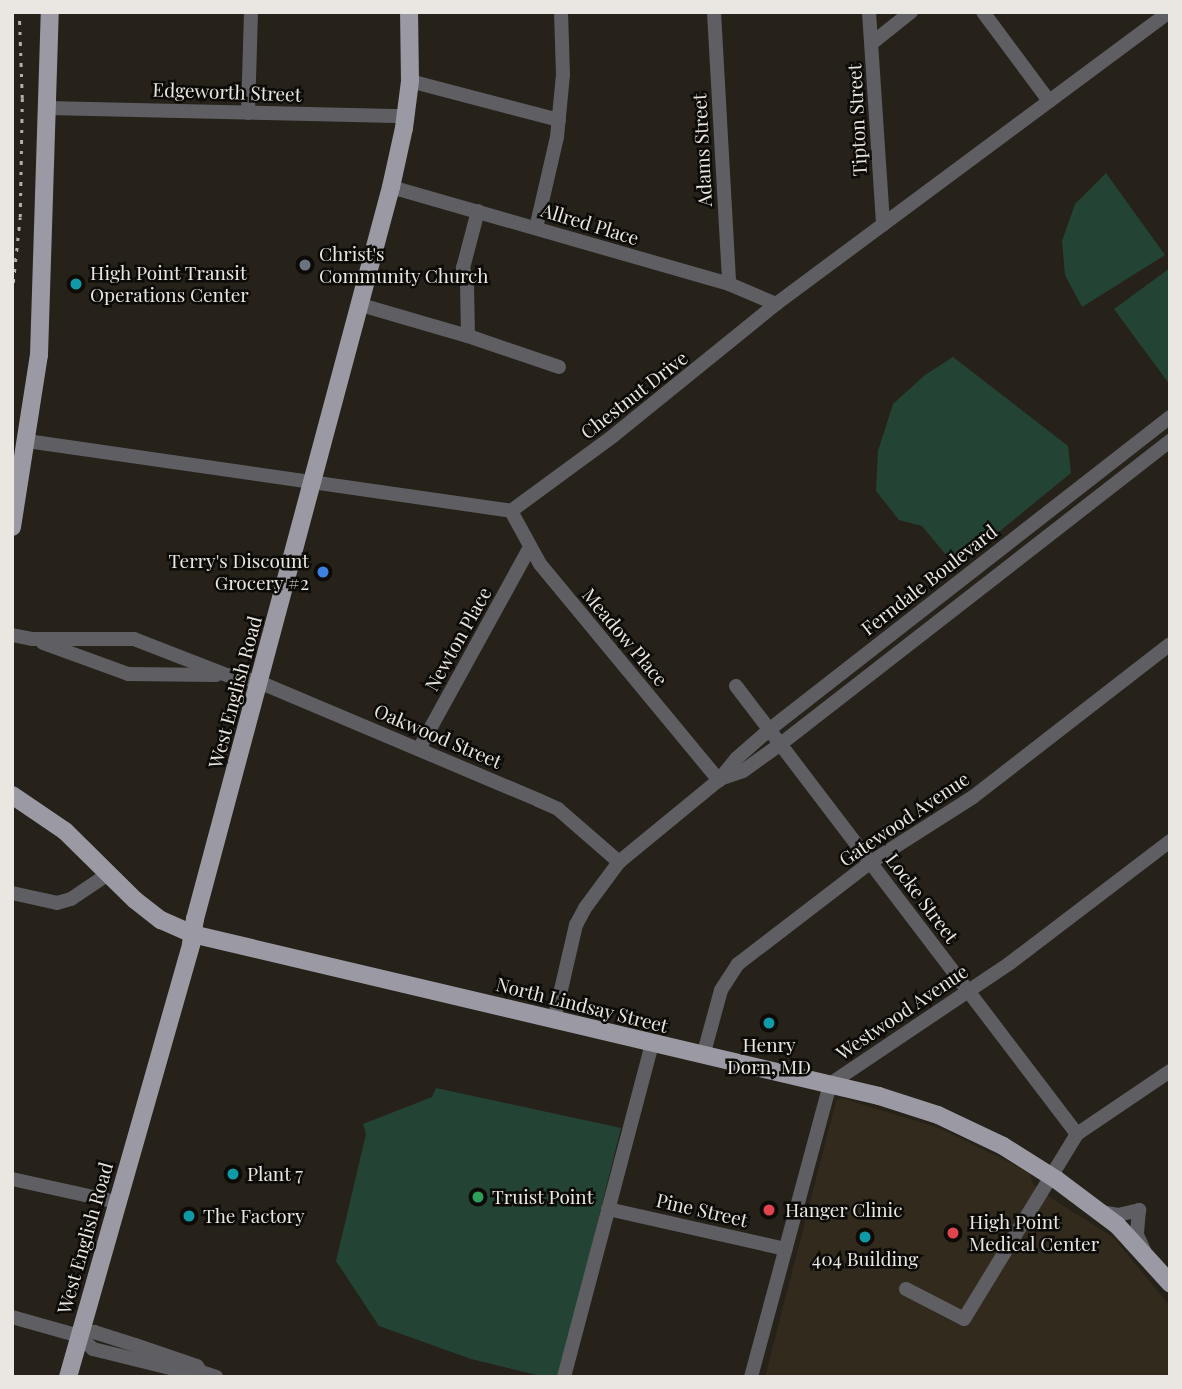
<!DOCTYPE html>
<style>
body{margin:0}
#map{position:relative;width:1182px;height:1389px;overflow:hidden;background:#262119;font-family:"Playfair Display",serif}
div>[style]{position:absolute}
.built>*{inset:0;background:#322a1c}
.green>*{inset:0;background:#234435}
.minor>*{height:14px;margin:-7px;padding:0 7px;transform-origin:7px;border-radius:7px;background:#5e5e63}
.major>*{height:18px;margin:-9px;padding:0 9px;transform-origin:9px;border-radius:9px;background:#9b9aa4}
.rail>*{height:2.5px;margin-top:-1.25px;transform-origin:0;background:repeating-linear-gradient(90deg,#b3b0aa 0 3.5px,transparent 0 10.5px)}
.dots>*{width:19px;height:19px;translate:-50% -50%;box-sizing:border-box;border:4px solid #0d0b08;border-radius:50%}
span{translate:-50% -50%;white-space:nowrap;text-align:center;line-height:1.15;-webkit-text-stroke:5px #0d0b08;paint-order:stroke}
.street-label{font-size:19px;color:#eae7e2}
.poi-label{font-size:19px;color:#eae7e2}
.left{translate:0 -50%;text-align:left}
.right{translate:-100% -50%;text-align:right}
.frame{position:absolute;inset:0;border:14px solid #eae7e2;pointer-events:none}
</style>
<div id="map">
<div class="built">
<i style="clip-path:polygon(841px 1098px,939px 1128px,1009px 1162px,1030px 1174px,1033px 1184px,1053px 1199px,1114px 1238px,1170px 1306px,1170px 1377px,765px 1377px,836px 1101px)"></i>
</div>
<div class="green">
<i style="clip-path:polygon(1106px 173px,1165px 255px,1082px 307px,1065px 275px,1062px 241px,1075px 204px)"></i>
<i style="clip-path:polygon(1170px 268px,1170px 385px,1114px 309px)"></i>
<i style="clip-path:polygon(953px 357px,1068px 446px,1071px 473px,956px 567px,922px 526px,899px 520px,876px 491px,878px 451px,893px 404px,925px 375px)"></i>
<i style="clip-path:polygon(436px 1088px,621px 1128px,559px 1377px,544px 1377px,471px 1359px,379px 1326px,336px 1261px,366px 1134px,363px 1124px,432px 1097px)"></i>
</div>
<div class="minor">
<i style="left:714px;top:12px;width:272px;rotate:86.8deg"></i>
<i style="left:869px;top:12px;width:213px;rotate:86.2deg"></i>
<i style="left:983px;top:12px;width:111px;rotate:53.4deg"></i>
<i style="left:872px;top:43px;width:50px;rotate:-38.5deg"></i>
<i style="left:410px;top:81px;width:154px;rotate:14.7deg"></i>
<i style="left:47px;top:108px;width:359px;rotate:1.3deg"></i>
<i style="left:248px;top:113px;width:101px;rotate:-88.3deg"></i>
<i style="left:391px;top:187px;width:352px;rotate:16deg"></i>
<i style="left:729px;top:284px;width:51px;rotate:23.1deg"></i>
<i style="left:536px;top:228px;width:93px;rotate:-77deg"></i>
<i style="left:557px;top:137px;width:62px;rotate:-84.5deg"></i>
<i style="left:563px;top:75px;width:63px;rotate:-91.8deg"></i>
<i style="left:361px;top:305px;width:111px;rotate:16.2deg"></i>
<i style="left:468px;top:336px;width:96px;rotate:18.8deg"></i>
<i style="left:468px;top:336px;width:54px;rotate:-91.1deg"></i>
<i style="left:467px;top:282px;width:15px;rotate:-106deg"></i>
<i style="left:463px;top:268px;width:59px;rotate:-75.3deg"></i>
<i style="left:27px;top:441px;width:489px;rotate:8.2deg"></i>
<i style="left:511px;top:511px;width:127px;rotate:-36.3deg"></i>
<i style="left:613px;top:436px;width:210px;rotate:-39deg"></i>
<i style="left:776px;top:304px;width:490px;rotate:-36.6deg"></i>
<i style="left:511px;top:511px;width:60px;rotate:61.3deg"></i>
<i style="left:540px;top:564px;width:281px;rotate:50.4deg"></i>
<i style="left:12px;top:635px;width:20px;rotate:11deg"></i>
<i style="left:32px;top:639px;width:102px"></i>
<i style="left:134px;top:639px;width:100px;rotate:21.2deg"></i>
<i style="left:227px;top:675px;width:33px;rotate:12deg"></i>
<i style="left:259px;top:682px;width:303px;rotate:22.9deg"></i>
<i style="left:538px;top:800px;width:22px;rotate:24deg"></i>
<i style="left:558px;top:809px;width:81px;rotate:41deg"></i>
<i style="left:43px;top:643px;width:90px;rotate:20deg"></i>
<i style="left:128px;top:674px;width:88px;rotate:0.7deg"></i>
<i style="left:736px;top:686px;width:563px;rotate:52.72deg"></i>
<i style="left:419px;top:749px;width:230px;rotate:-61.2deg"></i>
<i style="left:720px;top:779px;width:24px;rotate:-19deg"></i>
<i style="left:743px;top:771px;width:48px;rotate:-35.7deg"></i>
<i style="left:782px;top:743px;width:492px;rotate:-37.9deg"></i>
<i style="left:12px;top:893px;width:46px;rotate:12.5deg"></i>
<i style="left:57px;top:903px;width:15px;rotate:-16deg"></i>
<i style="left:71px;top:899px;width:45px;rotate:-34deg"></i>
<i style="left:554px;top:1020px;width:98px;rotate:-77deg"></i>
<i style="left:576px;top:925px;width:19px;rotate:-62deg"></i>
<i style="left:585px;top:908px;width:57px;rotate:-53.5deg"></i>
<i style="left:619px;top:862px;width:129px;rotate:-39.4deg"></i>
<i style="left:719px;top:780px;width:28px;rotate:-51deg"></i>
<i style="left:737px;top:758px;width:44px;rotate:-41.3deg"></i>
<i style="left:770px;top:729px;width:507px;rotate:-37.95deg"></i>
<i style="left:703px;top:1056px;width:68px;rotate:-74.7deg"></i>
<i style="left:721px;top:990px;width:31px;rotate:-57deg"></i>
<i style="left:738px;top:964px;width:168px;rotate:-37.5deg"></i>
<i style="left:871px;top:862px;width:121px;rotate:-32.5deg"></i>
<i style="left:973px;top:797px;width:249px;rotate:-37.8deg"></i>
<i style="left:12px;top:1179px;width:107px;rotate:12.4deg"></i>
<i style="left:608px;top:1209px;width:182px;rotate:12.7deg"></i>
<i style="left:1101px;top:1212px;width:17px;rotate:10deg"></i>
<i style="left:1118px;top:1215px;width:22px;rotate:-13deg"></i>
<i style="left:1139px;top:1210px;width:25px;rotate:95deg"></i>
<i style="left:1137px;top:1235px;width:17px;rotate:65deg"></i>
<i style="left:906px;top:1289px;width:65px;rotate:27.3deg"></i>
<i style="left:964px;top:1319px;width:217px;rotate:-58.6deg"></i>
<i style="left:1077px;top:1134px;width:112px;rotate:-34.1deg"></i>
<i style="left:12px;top:1317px;width:70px;rotate:15.8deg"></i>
<i style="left:79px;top:1336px;width:19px;rotate:43deg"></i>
<i style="left:93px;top:1349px;width:101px;rotate:13.8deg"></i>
<i style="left:191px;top:1373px;width:10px;rotate:-6deg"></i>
<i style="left:79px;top:1336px;width:16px;rotate:-15deg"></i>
<i style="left:94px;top:1332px;width:43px;rotate:17.6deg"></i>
<i style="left:135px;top:1345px;width:65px;rotate:18.7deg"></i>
<i style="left:197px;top:1366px;width:7px;rotate:56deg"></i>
<i style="left:201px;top:1372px;width:16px;rotate:18deg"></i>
<i style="left:564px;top:1377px;width:344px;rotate:-75.2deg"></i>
<i style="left:751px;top:1377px;width:303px;rotate:-74.9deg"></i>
<i style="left:830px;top:1084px;width:217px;rotate:-33.9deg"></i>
<i style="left:1010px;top:963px;width:201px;rotate:-37.3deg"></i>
</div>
<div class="major">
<i style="left:12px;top:527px;width:174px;rotate:-81.1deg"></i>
<i style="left:39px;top:355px;width:343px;rotate:-88.2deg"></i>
<i style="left:12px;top:795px;width:64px;rotate:34.2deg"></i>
<i style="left:65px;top:831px;width:98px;rotate:44.6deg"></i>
<i style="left:135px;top:900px;width:33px;rotate:38deg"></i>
<i style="left:161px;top:920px;width:34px;rotate:24deg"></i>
<i style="left:192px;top:934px;width:706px;rotate:13.27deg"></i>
<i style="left:879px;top:1096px;width:62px;rotate:17.9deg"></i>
<i style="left:938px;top:1115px;width:72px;rotate:25.5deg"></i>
<i style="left:1003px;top:1146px;width:64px;rotate:32.2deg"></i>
<i style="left:1057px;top:1180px;width:75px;rotate:36.9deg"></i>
<i style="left:1117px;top:1225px;width:79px;rotate:47.6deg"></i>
<i style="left:68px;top:1377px;width:450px;rotate:-74.1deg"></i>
<i style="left:191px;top:944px;width:25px;rotate:-81deg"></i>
<i style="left:195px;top:919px;width:758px;rotate:-75.01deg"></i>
<i style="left:391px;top:187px;width:60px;rotate:-77.6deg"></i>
<i style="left:404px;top:128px;width:47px;rotate:-82.7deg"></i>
<i style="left:410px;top:81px;width:69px;rotate:-90.8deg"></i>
</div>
<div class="rail">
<i style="left:12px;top:293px;width:76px;rotate:-84deg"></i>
<i style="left:20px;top:217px;width:119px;rotate:-89deg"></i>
<i style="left:22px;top:98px;width:86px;rotate:-92deg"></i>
</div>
<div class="dots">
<i style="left:305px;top:265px;background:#6b7280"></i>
<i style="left:76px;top:284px;background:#0f9aa8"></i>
<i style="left:323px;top:572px;background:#3f7fe0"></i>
<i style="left:769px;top:1023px;background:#0f9aa8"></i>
<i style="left:233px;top:1174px;background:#0f9aa8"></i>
<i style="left:478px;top:1197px;background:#2e9e5b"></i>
<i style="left:769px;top:1210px;background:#e0444e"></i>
<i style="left:189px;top:1216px;background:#0f9aa8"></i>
<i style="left:953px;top:1233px;background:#e0444e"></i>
<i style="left:865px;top:1237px;background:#0f9aa8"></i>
</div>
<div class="street-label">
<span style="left:227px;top:92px;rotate:2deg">Edgeworth Street</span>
<span style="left:857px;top:120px;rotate:-93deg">Tipton Street</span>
<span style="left:702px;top:150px;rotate:-93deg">Adams Street</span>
<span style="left:590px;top:224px;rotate:17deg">Allred Place</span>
<span style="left:634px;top:395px;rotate:-38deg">Chestnut Drive</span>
<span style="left:929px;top:580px;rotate:-38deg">Ferndale Boulevard</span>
<span style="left:625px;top:637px;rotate:50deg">Meadow Place</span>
<span style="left:458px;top:639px;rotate:-61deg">Newton Place</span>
<span style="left:235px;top:692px;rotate:-75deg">West English Road</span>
<span style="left:438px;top:736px;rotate:23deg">Oakwood Street</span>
<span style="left:904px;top:819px;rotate:-34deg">Gatewood Avenue</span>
<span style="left:922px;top:898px;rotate:53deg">Locke Street</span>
<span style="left:582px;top:1005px;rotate:14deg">North Lindsay Street</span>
<span style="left:902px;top:1012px;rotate:-34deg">Westwood Avenue</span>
<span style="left:702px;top:1210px;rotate:13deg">Pine Street</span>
<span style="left:85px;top:1238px;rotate:-74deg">West English Road</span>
</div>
<div class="poi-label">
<span class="left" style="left:319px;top:265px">Christ's<br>Community Church</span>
<span class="left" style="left:90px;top:284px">High Point Transit<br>Operations Center</span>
<span class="right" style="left:309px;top:572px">Terry's Discount<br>Grocery #2</span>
<span style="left:769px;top:1056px">Henry<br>Dorn, MD</span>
<span class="left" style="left:247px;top:1174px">Plant 7</span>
<span class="left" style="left:492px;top:1197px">Truist Point</span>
<span class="left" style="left:785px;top:1210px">Hanger Clinic</span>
<span class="left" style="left:203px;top:1216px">The Factory</span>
<span class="left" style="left:969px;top:1233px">High Point<br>Medical Center</span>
<span style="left:865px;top:1259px">404 Building</span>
</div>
<div class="frame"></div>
</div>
